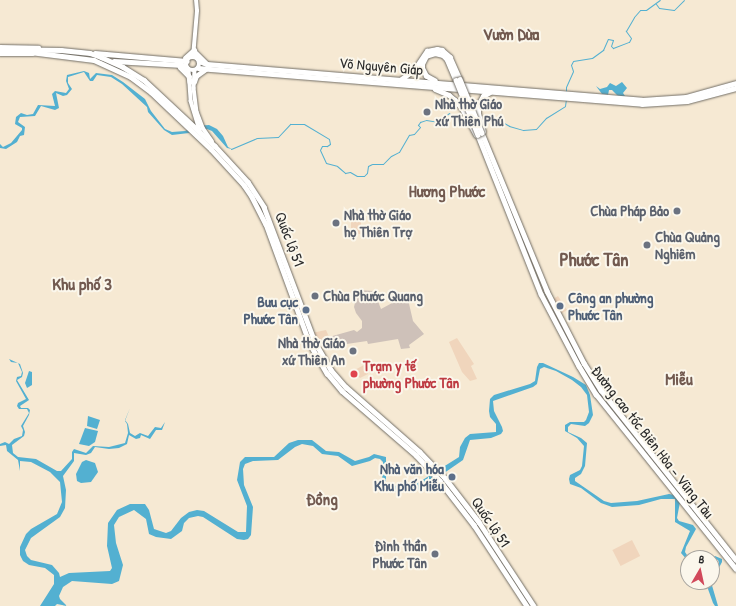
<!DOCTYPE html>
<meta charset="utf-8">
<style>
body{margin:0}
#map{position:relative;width:736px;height:606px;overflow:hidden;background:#f6e9d3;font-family:"Patrick Hand",sans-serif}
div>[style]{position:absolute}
.built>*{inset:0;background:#f0d5bc;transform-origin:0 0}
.industrial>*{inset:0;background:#cec1b9}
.water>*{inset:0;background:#53b0d1}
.stream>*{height:1px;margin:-0.5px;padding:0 0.5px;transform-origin:0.5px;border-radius:0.5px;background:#53b0d1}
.roads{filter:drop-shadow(0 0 1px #726e66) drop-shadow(0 0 1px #726e66)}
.major>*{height:3.5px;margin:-1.75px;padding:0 1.75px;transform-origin:1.75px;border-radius:1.75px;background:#fff}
.highway>*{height:4.5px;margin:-2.25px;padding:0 2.25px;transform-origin:2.25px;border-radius:2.25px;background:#fff}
.highway>.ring{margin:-2.25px;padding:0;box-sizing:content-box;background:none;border:4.5px solid #fff;border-radius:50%}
.bridges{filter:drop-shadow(0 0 1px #726e66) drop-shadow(0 0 1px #726e66)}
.highway-bridge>*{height:4.5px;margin:-2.25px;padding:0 2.25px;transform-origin:2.25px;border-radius:2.25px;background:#fff}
.dots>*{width:11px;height:11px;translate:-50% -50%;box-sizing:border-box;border:2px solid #fbf7ec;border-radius:50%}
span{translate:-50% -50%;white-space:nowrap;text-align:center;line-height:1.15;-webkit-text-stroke:4px #fbf7ec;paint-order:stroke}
.street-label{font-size:15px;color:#2b2b2b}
.worship-label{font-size:15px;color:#5b616d;font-weight:700}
.left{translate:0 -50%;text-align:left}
.right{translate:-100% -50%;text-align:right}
.service-label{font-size:15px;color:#4e5e75;font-weight:700}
.health-label{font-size:15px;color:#be3a42;font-weight:700}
.quarter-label{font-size:17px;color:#725a50;font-weight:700}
.district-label{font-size:19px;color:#725a50;font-weight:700}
.north{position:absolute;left:680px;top:550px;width:40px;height:40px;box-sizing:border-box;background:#fbf7ec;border:1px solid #a8a59f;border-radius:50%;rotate:9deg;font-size:11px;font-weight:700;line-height:16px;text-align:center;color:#2b2b2b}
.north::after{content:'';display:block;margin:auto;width:14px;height:18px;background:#d1495b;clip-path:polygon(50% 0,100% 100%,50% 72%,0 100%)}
</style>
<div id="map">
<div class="built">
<i style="left:351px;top:221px;width:10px;height:13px"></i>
<i style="clip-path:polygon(558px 296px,567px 310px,559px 315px,553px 299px)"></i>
<i style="clip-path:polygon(326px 330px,333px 346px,319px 349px,312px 333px)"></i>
<i style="clip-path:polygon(457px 338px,474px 364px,471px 366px,477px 379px,470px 381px,462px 372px,449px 342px)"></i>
<i style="clip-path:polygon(364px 365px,368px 374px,360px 378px,358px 376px,353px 379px,349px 373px)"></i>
<i style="left:632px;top:540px;width:18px;height:22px;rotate:63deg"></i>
</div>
<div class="industrial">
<i style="clip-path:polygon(358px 290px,374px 291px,381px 309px,407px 295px,413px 321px,424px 334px,409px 345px,410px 348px,401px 349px,398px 339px,368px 344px,367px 341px,333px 346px,329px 337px,354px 330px,357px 332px,362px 328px,362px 321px,356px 313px,354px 307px)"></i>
</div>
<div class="water">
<i style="clip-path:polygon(84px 71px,89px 73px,90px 79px,96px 73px,112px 75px,123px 82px,145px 99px,151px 111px,165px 129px,172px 132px,185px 131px,196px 126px,209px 125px,217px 129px,223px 136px,228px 147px,232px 149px,227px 148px,212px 131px,207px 129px,198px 129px,189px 133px,172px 135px,164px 130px,148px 112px,147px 107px,122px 84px,111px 77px,97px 75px,93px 81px,90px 81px,84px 72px,68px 77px,68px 83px,72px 89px,67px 95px,63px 96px,56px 93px,59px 108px,55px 110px,41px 106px,35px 116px,20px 117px,18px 122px,25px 127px,24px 135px,20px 136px,17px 142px,6px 149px,0 148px,0 144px,3px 147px,11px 143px,22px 130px,22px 128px,15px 124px,16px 117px,21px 113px,27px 115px,33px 114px,38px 105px,55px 106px,52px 94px,55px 91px,66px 93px,69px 89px,66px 81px,67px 75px)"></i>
<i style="clip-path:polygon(622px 82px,627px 88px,623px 93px,625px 96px,618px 96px,612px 90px,609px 90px,608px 95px,602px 94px,596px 86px,600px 89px,607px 87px,610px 83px,616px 86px)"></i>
<i style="clip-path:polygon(9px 359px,20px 364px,23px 373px,22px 377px,17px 380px,29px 400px,20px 406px,21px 408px,28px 408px,30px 410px,29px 415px,23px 426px,25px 432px,24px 436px,12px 445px,13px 453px,18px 457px,36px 459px,57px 471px,61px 471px,72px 459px,72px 452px,74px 449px,86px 453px,93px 446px,109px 447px,125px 443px,128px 433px,127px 424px,125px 421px,130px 408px,125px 420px,128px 424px,130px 433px,135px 436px,140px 433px,148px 436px,155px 427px,161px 428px,165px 422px,162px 430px,156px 430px,150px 439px,141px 435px,140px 438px,136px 439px,129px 435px,127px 444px,119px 448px,109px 449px,95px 447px,91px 453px,86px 455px,74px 453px,74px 461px,63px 476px,66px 490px,65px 508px,60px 517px,31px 538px,25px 550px,27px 556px,31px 560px,52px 565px,59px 573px,60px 577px,69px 573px,110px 571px,112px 568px,107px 546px,108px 523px,117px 510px,130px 504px,145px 504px,149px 510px,154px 529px,166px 533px,171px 531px,181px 518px,189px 512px,197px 510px,204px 511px,238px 532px,246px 532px,247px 506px,237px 480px,240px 462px,245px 457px,274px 457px,289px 443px,298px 440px,312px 440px,326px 451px,339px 452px,355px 461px,369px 457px,374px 454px,386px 457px,386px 483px,400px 487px,413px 486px,459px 457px,460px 447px,465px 438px,470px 434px,496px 432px,496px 424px,490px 417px,489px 411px,490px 399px,494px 395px,530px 384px,535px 381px,537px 367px,539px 363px,543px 363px,573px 377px,586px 385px,590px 395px,593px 415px,589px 423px,585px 426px,571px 424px,568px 427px,568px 432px,581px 438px,587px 443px,585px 466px,581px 474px,575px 478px,575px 481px,604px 501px,611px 503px,637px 501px,669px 494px,674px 495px,680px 502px,677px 518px,679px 521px,693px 525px,696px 529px,686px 547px,685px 552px,689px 558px,688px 561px,681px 553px,690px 531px,675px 522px,675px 499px,661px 499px,639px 505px,612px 507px,601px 503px,581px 488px,570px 484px,569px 479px,570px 475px,580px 470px,582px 466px,584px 446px,577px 438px,565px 431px,565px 425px,570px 422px,584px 422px,586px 420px,589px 412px,587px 395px,581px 387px,572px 380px,556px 371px,544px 367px,540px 369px,537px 384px,533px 387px,493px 401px,494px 411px,502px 427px,503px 431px,501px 434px,491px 438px,470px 440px,463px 460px,421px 489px,398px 493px,382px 485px,383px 462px,380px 459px,375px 458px,370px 461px,352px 466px,338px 456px,322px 454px,313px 446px,302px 444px,295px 447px,278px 460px,253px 461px,245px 464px,243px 469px,244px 485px,253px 507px,251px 535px,248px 539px,244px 540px,237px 539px,203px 517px,198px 516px,189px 518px,184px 523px,182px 531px,171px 539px,156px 537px,149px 534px,146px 519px,134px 510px,119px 517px,114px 525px,116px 543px,123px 565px,119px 581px,112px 584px,72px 581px,63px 587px,59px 596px,60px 599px,67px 606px,57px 604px,55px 606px,40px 606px,54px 584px,54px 575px,45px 568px,29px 565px,23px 561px,20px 555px,20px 547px,26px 534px,31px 529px,57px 514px,62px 502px,60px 482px,50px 472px,31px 462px,20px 461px,20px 471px,18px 460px,7px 451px,6px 445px,0 446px,0 444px,5px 442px,9px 444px,14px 439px,22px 436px,23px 430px,21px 426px,29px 413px,27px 409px,19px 409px,17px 406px,18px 403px,26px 399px,16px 381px,17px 377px,21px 376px,22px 372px,18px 363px,11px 362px)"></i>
<i style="clip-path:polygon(29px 371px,32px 372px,32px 385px,27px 388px,25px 383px)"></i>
<i style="clip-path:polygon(88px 416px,100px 420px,97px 429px,87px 426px)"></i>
<i style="clip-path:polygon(85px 428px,98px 431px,95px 442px,89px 446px,79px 444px)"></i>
<i style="clip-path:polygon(86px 460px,95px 463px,98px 472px,91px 482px,81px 483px,77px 481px,76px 474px,82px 462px)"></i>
<i style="clip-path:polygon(715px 556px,722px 559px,722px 562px,712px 581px,712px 576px,719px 563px,718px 560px,710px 558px)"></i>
<i style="clip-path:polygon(709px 582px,711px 582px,718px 606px,715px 606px,713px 603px,708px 589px)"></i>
</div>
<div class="stream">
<i style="left:656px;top:4px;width:5px;rotate:53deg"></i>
<i style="left:659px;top:8px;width:15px;rotate:8deg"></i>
<i style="left:674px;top:10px;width:14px;rotate:-45deg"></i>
<i style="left:566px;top:92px;width:5px;rotate:-90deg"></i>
<i style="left:566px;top:87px;width:17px;rotate:-66deg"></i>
<i style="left:573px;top:71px;width:6px;rotate:-108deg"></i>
<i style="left:571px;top:65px;width:4px;rotate:-63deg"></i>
<i style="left:573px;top:61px;width:19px;rotate:-9deg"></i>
<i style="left:592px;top:58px;width:14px;rotate:-36deg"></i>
<i style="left:603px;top:50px;width:12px;rotate:-66deg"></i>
<i style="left:608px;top:39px;width:5px;rotate:11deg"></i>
<i style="left:613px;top:40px;width:6px;rotate:108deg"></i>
<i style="left:611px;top:46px;width:3px;rotate:45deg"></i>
<i style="left:613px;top:48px;width:17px;rotate:-21deg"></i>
<i style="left:629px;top:42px;width:4px;rotate:-63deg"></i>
<i style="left:631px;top:38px;width:9px;rotate:-126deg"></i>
<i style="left:626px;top:31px;width:16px;rotate:-60deg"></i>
<i style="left:634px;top:17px;width:9px;rotate:-49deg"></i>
<i style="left:640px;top:10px;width:6px"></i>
<i style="left:646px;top:10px;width:17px;rotate:-36deg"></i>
<i style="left:483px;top:126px;width:9px;rotate:-63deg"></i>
<i style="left:487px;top:118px;width:5px;rotate:-22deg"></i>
<i style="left:492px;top:116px;width:20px;rotate:30deg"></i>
<i style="left:509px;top:126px;width:15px;rotate:16deg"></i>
<i style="left:523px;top:130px;width:13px;rotate:-4deg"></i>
<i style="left:536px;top:129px;width:15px;rotate:-48deg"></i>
<i style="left:546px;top:118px;width:22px;rotate:-32deg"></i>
<i style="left:565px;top:106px;width:7px;rotate:-82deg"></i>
<i style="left:231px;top:149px;width:28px;rotate:-23deg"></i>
<i style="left:257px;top:138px;width:21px;rotate:-3deg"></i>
<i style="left:278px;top:137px;width:18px;rotate:-47deg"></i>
<i style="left:290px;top:124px;width:14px"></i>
<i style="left:304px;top:124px;width:29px;rotate:31deg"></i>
<i style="left:329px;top:139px;width:5px;rotate:79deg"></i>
<i style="left:330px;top:144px;width:4px;rotate:146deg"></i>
<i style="left:327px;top:146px;width:5px;rotate:180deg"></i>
<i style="left:322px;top:146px;width:4px;rotate:117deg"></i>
<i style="left:320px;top:150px;width:14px;rotate:65deg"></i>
<i style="left:326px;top:163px;width:11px;rotate:15deg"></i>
<i style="left:337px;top:166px;width:11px;rotate:41deg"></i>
<i style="left:345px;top:173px;width:5px;rotate:-11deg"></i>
<i style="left:350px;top:172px;width:8px;rotate:30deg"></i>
<i style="left:357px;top:176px;width:7px"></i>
<i style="left:364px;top:176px;width:4px;rotate:-45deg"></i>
<i style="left:367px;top:173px;width:7px;rotate:-82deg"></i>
<i style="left:368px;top:166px;width:4px;rotate:-27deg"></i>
<i style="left:372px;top:164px;width:11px"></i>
<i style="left:383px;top:164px;width:11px;rotate:-45deg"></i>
<i style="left:391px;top:156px;width:9px;rotate:-27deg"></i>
<i style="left:399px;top:152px;width:20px;rotate:-60deg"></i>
<i style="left:409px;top:135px;width:5px;rotate:-11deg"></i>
<i style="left:414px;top:134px;width:9px;rotate:-49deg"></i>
<i style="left:420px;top:127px;width:3px;rotate:-135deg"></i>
<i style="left:418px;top:125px;width:4px;rotate:-56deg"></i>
<i style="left:420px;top:122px;width:6px;rotate:-18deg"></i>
<i style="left:426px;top:120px;width:12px;rotate:9deg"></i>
<i style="left:438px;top:122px;width:14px;rotate:-39deg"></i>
<i style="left:449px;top:113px;width:14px;rotate:45deg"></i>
<i style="left:459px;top:123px;width:11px;rotate:10deg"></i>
</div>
<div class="roads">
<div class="major">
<i style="left:0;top:47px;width:39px;rotate:1deg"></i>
<i style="left:0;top:54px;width:33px"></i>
<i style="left:193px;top:57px;width:46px;rotate:-85deg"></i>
<i style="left:197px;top:11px;width:11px;rotate:-95deg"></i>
<i style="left:189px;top:70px;width:31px;rotate:86deg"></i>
<i style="left:191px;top:101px;width:31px;rotate:73deg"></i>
<i style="left:195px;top:70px;width:18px;rotate:93deg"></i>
<i style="left:194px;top:88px;width:24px;rotate:83deg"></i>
<i style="left:197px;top:112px;width:17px;rotate:69deg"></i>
<i style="left:203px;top:128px;width:16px;rotate:55deg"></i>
</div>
<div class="highway">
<i style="left:0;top:49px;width:61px;rotate:0.9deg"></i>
<i style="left:61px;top:50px;width:29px;rotate:6deg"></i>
<i style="left:90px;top:53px;width:12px;rotate:20deg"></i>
<i style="left:101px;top:57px;width:24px;rotate:24deg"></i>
<i style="left:123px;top:67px;width:25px;rotate:32deg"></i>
<i style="left:144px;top:80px;width:97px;rotate:42.9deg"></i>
<i style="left:215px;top:146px;width:49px;rotate:47.5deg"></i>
<i style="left:248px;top:182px;width:30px;rotate:57deg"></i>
<i style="left:264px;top:207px;width:144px;rotate:69.3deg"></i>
<i style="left:315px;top:342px;width:32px;rotate:60deg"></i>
<i style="left:331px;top:370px;width:23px;rotate:49deg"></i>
<i style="left:346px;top:387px;width:98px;rotate:41.3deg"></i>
<i style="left:420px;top:452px;width:36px;rotate:46deg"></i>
<i style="left:445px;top:478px;width:56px;rotate:52.3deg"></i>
<i style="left:479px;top:522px;width:100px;rotate:56.8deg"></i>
<i style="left:194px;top:51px;width:17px;rotate:45deg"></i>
<i style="left:30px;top:52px;width:64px;rotate:7.1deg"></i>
<i style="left:94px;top:60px;width:41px;rotate:24.7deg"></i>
<i style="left:131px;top:77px;width:25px;rotate:37deg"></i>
<i style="left:151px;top:92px;width:83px;rotate:43.5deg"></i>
<i style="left:211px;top:149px;width:49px;rotate:47.5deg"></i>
<i style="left:244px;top:185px;width:14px;rotate:56deg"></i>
<i style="left:252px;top:197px;width:30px;rotate:63deg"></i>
<i style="left:266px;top:224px;width:128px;rotate:69.9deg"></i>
<i style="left:310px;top:344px;width:34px;rotate:60deg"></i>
<i style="left:327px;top:373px;width:23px;rotate:50deg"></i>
<i style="left:342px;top:391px;width:98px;rotate:40.9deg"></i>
<i style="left:416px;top:455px;width:35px;rotate:47deg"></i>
<i style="left:440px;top:481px;width:56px;rotate:52.3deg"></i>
<i style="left:474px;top:525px;width:97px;rotate:56.8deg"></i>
<i style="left:95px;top:53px;width:92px;rotate:5deg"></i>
<i class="ring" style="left:186px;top:57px;width:9.5px;height:9.5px"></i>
<i style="left:185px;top:58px;width:12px;rotate:-42deg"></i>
<i style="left:114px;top:61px;width:68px;rotate:3.4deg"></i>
<i style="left:182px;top:65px;width:6px;rotate:31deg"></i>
<i style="left:199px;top:61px;width:9px;rotate:21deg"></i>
<i style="left:207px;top:64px;width:436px;rotate:4.7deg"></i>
<i style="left:642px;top:100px;width:44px;rotate:-3.9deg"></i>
<i style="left:686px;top:97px;width:52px;rotate:-15.6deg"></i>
<i style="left:180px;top:67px;width:13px;rotate:45deg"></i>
<i style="left:189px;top:76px;width:6px;rotate:81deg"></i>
<i style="left:198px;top:68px;width:445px;rotate:4.6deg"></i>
<i style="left:642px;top:104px;width:45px;rotate:-3.8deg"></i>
<i style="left:687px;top:101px;width:51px;rotate:-14.9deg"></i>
<i style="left:400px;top:80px;width:17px;rotate:-36deg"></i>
<i style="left:414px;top:70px;width:23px;rotate:-56deg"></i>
<i style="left:427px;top:51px;width:10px;rotate:-11deg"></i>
<i style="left:437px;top:49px;width:5px;rotate:11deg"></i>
<i style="left:442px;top:50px;width:11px;rotate:41deg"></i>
<i style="left:450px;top:57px;width:24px;rotate:66deg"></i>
<i style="left:435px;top:81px;width:10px;rotate:-151deg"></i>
<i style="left:426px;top:76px;width:9px;rotate:-117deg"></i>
<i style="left:422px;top:68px;width:4px;rotate:-90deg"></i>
<i style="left:422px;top:64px;width:9px;rotate:-63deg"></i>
<i style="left:426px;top:56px;width:9px;rotate:-18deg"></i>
<i style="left:435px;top:53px;width:8px;rotate:14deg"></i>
<i style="left:443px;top:55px;width:6px;rotate:45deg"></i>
<i style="left:447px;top:59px;width:23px;rotate:67deg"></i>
<i style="left:194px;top:82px;width:6px;rotate:-72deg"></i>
<i style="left:196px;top:76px;width:14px;rotate:-36deg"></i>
<i style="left:435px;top:89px;width:15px;rotate:23deg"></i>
<i style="left:449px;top:95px;width:8px;rotate:40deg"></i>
<i style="left:455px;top:100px;width:11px;rotate:49deg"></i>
<i style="left:462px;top:108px;width:30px;rotate:62deg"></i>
<i style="left:483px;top:132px;width:20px;rotate:-105deg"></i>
<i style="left:478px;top:113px;width:8px;rotate:-90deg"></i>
<i style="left:478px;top:105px;width:10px;rotate:-61deg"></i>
<i style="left:483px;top:96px;width:8px;rotate:-30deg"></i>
<i style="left:482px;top:133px;width:171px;rotate:67.6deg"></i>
<i style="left:547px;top:291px;width:81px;rotate:62.8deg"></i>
<i style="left:584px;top:363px;width:32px;rotate:58deg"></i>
<i style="left:601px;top:390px;width:217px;rotate:51.5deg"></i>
<i style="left:478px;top:135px;width:171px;rotate:68.4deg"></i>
<i style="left:541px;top:294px;width:81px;rotate:62.2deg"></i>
<i style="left:579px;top:366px;width:33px;rotate:59deg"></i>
<i style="left:596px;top:394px;width:224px;rotate:51.3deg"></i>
</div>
</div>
<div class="bridges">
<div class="highway-bridge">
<i style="left:460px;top:79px;width:58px;rotate:67.8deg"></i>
<i style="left:456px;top:80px;width:59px;rotate:68.2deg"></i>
</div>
</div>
<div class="dots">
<i style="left:427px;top:112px;background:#6b7280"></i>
<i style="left:677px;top:211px;background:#6b7280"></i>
<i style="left:336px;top:223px;background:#6b7280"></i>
<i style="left:647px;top:245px;background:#6b7280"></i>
<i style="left:315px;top:296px;background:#6b7280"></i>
<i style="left:560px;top:306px;background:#5c6f8a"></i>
<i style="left:306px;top:310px;background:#5c6f8a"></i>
<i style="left:353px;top:351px;background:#6b7280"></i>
<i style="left:354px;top:374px;background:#e0444e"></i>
<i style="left:452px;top:477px;background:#5c6f8a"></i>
<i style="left:435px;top:554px;background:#6b7280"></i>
</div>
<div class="street-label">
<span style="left:381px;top:66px;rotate:5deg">Võ Nguyên Giáp</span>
<span style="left:290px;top:239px;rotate:69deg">Quốc lộ 51</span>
<span style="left:653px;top:442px;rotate:52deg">Đường cao tốc Biên Hòa – Vũng Tàu</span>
<span style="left:491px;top:522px;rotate:56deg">Quốc lộ 51</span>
</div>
<div class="worship-label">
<span class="left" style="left:435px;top:112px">Nhà thờ Giáo<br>xứ Thiên Phú</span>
<span class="right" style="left:669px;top:211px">Chùa Pháp Bảo</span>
<span class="left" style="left:344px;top:223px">Nhà thờ Giáo<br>họ Thiên Trợ</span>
<span class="left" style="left:655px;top:245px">Chùa Quảng<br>Nghiêm</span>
<span class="left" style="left:323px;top:296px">Chùa Phước Quang</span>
<span class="right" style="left:345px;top:351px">Nhà thờ Giáo<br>xứ Thiên An</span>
<span class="right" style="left:427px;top:554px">Đình thần<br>Phước Tân</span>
</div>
<div class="service-label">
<span class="left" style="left:568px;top:306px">Công an phường<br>Phước Tân</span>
<span class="right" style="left:298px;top:310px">Bưu cục<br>Phước Tân</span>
<span class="right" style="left:444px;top:477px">Nhà văn hóa<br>Khu phố Miễu</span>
</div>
<div class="health-label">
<span class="left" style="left:363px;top:374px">Trạm y tế<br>phường Phước Tân</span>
</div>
<div class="quarter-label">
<span style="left:511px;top:34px">Vườn Dừa</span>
<span style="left:447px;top:191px">Hương Phước</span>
<span style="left:82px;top:284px">Khu phố 3</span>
<span style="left:679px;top:379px">Miễu</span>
<span style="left:322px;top:499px">Đồng</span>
</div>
<div class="district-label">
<span style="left:594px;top:260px">Phước Tân</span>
</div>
<div class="north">B</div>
</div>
